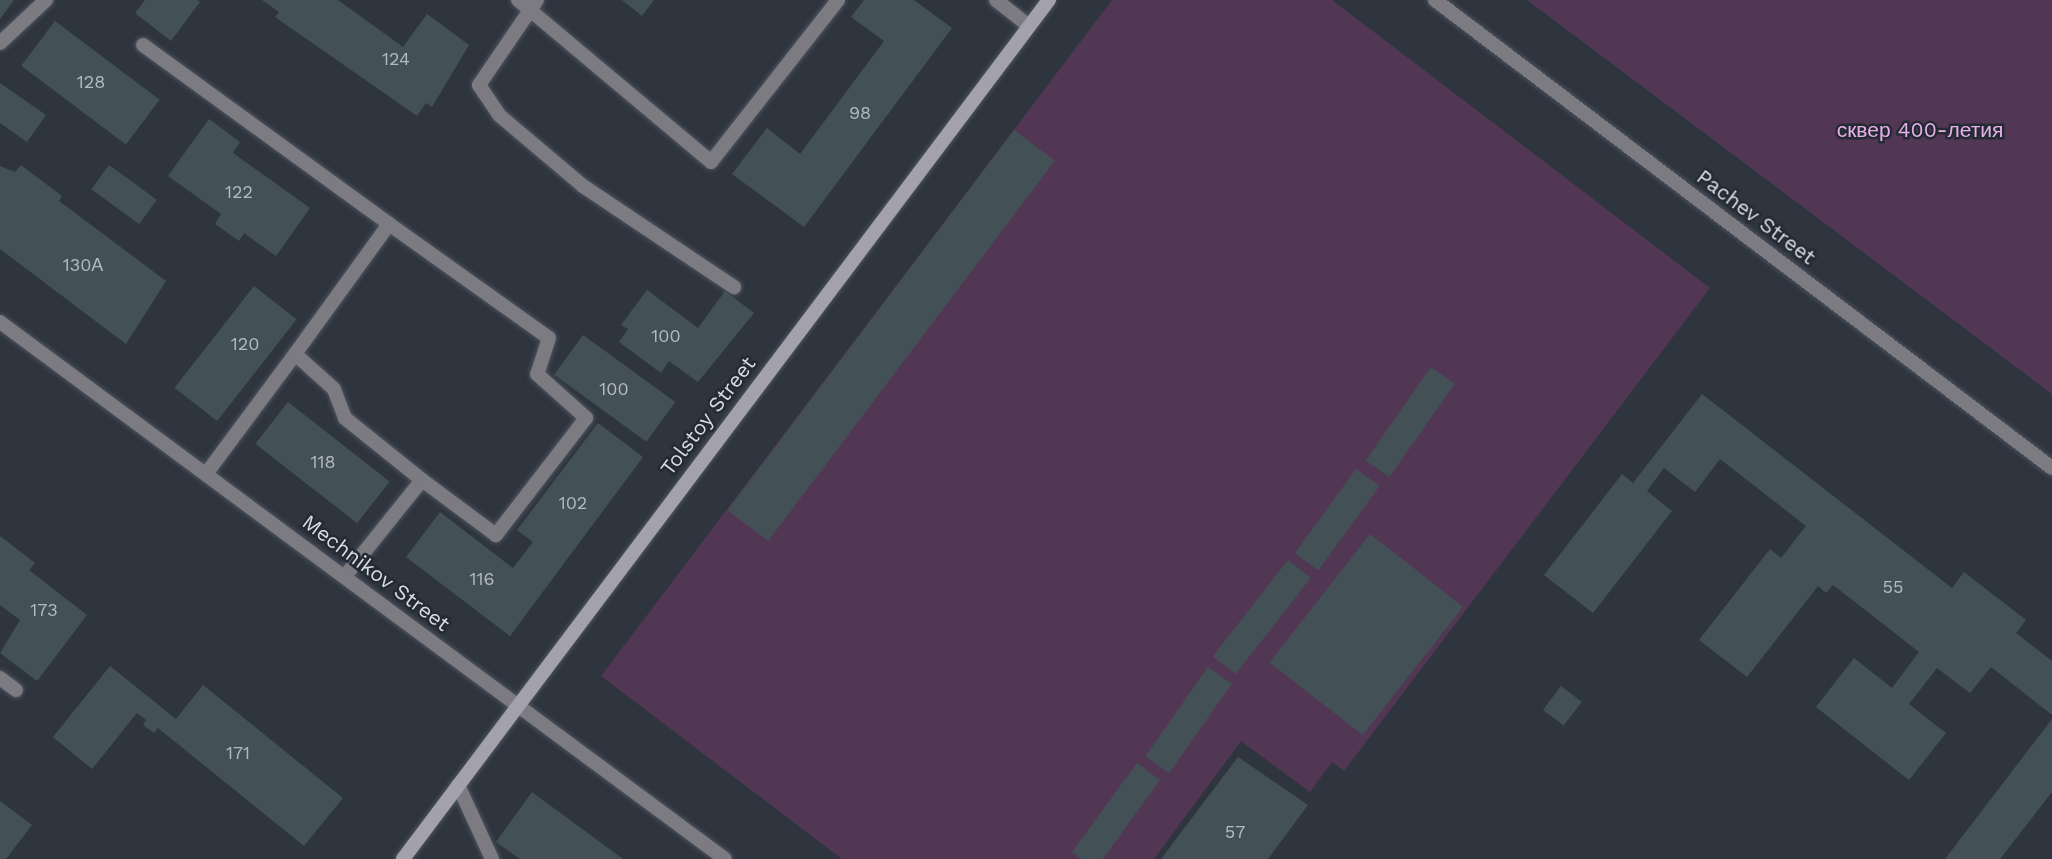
<!DOCTYPE html>
<meta charset="utf-8">
<style>
body{margin:0}
#map{position:relative;width:2052px;height:859px;overflow:hidden;background:#2e353f;font-family:"Work Sans",sans-serif}
div>[style]{position:absolute}
.green>*{inset:0;background:#523754}
.building>*{inset:0;background:#435157;transform-origin:0 0}
.roads{filter:drop-shadow(0 0 2px #4d535d) drop-shadow(0 0 2px #4d535d)}
.lane>*{height:14px;margin:-7px;padding:0 7px;transform-origin:7px;border-radius:7px;background:#7b7b81}
.street>*{height:14px;margin:-7px;padding:0 7px;transform-origin:7px;border-radius:7px;background:#7b7b81}
.secondary>*{height:14px;margin:-7px;padding:0 7px;transform-origin:7px;border-radius:7px;background:#a3a2ac}
span{translate:-50% -50%;white-space:nowrap;text-align:center;line-height:1.15;-webkit-text-stroke:5px #242b34;paint-order:stroke}
.number-label{font-size:18px;color:#b3bac0}
.number-label span{-webkit-text-stroke-width:0}
.park-label{font-size:21px;color:#e8b0eb}
.street-label{font-size:21px;color:#d8dde3}
</style>
<div id="map">
<div class="green">
<i style="clip-path:polygon(1112px 0,1332px 0,1710px 288px,1344px 771px,1332px 762px,1310px 792px,1241px 741px,1154px 859px,842px 859px,601px 676px)"></i>
<i style="clip-path:polygon(1527px 0,2052px 0,2052px 394px)"></i>
</div>
<div class="building">
<i style="clip-path:polygon(0 0,14px 0,0 19px)"></i>
<i style="clip-path:polygon(145px 0,197px 0,200px 2px,171px 41px,135px 13px)"></i>
<i style="clip-path:polygon(262px 0,338px 0,403px 47px,427px 14px,469px 45px,432px 107px,426px 103px,417px 116px,275px 17px,279px 12px)"></i>
<i style="clip-path:polygon(622px 0,654px 0,642px 16px)"></i>
<i style="clip-path:polygon(864px 0,914px 0,952px 28px,804px 227px,732px 174px,767px 128px,800px 154px,884px 41px,851px 17px)"></i>
<i style="left:55px;top:21px;width:131px;height:56px;rotate:37deg"></i>
<i style="clip-path:polygon(0 83px,46px 115px,27px 142px,0 123px)"></i>
<i style="clip-path:polygon(209px 119px,240px 142px,233px 153px,310px 208px,276px 256px,244px 233px,239px 241px,215px 224px,221px 214px,168px 176px)"></i>
<i style="left:1014px;top:130px;width:51px;height:476px;rotate:37deg"></i>
<i style="clip-path:polygon(21px 165px,62px 196px,59px 201px,166px 281px,126px 344px,0 249px,0 166px,15px 172px)"></i>
<i style="left:109px;top:165px;width:59px;height:30px;rotate:36deg"></i>
<i style="left:254px;top:286px;width:54px;height:129px;rotate:38deg"></i>
<i style="clip-path:polygon(647px 290px,698px 328px,725px 291px,754px 313px,698px 382px,669px 361px,661px 373px,619px 342px,628px 329px,621px 325px)"></i>
<i style="left:583px;top:335px;width:114px;height:49px;rotate:36deg"></i>
<i style="left:1431px;top:367px;width:29px;height:114px;rotate:35deg"></i>
<i style="clip-path:polygon(1702px 394px,1952px 588px,1964px 572px,2026px 620px,2016px 633px,2052px 661px,2052px 715px,1991px 667px,1970px 693px,1937px 668px,1909px 704px,1946px 733px,1909px 780px,1816px 707px,1854px 658px,1892px 688px,1919px 652px,1833px 585px,1826px 593px,1818px 586px,1747px 677px,1699px 640px,1770px 549px,1781px 558px,1806px 526px,1720px 459px,1695px 492px,1664px 468px,1647px 491px,1672px 511px,1593px 613px,1544px 575px,1622px 474px,1633px 483px)"></i>
<i style="left:288px;top:402px;width:129px;height:53px;rotate:38deg"></i>
<i style="clip-path:polygon(598px 423px,643px 457px,510px 636px,406px 557px,440px 512px,513px 568px,533px 542px,517px 530px)"></i>
<i style="left:1356px;top:469px;width:29px;height:104px;rotate:36deg"></i>
<i style="left:1370px;top:534px;width:118px;height:163px;rotate:38deg"></i>
<i style="clip-path:polygon(0 536px,35px 563px,29px 570px,87px 615px,37px 681px,0 653px,20px 620px,0 605px)"></i>
<i style="left:1288px;top:560px;width:29px;height:122px;rotate:38deg"></i>
<i style="clip-path:polygon(110px 666px,176px 719px,203px 685px,343px 798px,304px 846px,158px 728px,154px 733px,143px 725px,146px 720px,137px 713px,92px 769px,53px 737px)"></i>
<i style="left:1208px;top:667px;width:29px;height:109px;rotate:35deg"></i>
<i style="left:1561px;top:686px;width:26px;height:30px;rotate:37deg"></i>
<i style="clip-path:polygon(2052px 719px,2052px 792px,2000px 859px,1945px 859px)"></i>
<i style="clip-path:polygon(1238px 757px,1308px 805px,1268px 859px,1161px 859px)"></i>
<i style="clip-path:polygon(1137px 763px,1160px 780px,1103px 859px,1081px 859px,1072px 852px)"></i>
<i style="clip-path:polygon(532px 792px,623px 859px,520px 859px,496px 842px)"></i>
<i style="clip-path:polygon(0 801px,32px 825px,6px 859px,0 859px)"></i>
</div>
<div class="roads">
<div class="lane">
<i style="left:518px;top:0;width:252px;rotate:40deg"></i>
<i style="left:711px;top:162px;width:206px;rotate:-51.9deg"></i>
<i style="left:537px;top:0;width:103px;rotate:124.3deg"></i>
<i style="left:479px;top:85px;width:36px;rotate:56deg"></i>
<i style="left:499px;top:115px;width:110px;rotate:40.2deg"></i>
<i style="left:583px;top:186px;width:182px;rotate:33.8deg"></i>
<i style="left:996px;top:0;width:42px;rotate:38.2deg"></i>
<i style="left:0;top:43px;width:63px;rotate:-43.1deg"></i>
<i style="left:143px;top:45px;width:304px;rotate:36deg"></i>
<i style="left:206px;top:474px;width:149px;rotate:-53.4deg"></i>
<i style="left:345px;top:576px;width:123px;rotate:-51.3deg"></i>
<i style="left:422px;top:480px;width:99px;rotate:-141.2deg"></i>
<i style="left:345px;top:418px;width:31px;rotate:-111deg"></i>
<i style="left:334px;top:389px;width:52px;rotate:-138.1deg"></i>
<i style="left:295px;top:354px;width:160px;rotate:-54.1deg"></i>
<i style="left:389px;top:224px;width:196px;rotate:35.5deg"></i>
<i style="left:549px;top:338px;width:38px;rotate:108deg"></i>
<i style="left:537px;top:374px;width:66px;rotate:41.9deg"></i>
<i style="left:586px;top:418px;width:148px;rotate:127.6deg"></i>
<i style="left:496px;top:535px;width:92px;rotate:-143.4deg"></i>
<i style="left:0;top:678px;width:20px;rotate:37deg"></i>
<i style="left:458px;top:785px;width:81px;rotate:65.3deg"></i>
</div>
<div class="street">
<i style="left:1435px;top:0;width:774px;rotate:37.18deg"></i>
<i style="left:0;top:322px;width:902px;rotate:36.53deg"></i>
</div>
<div class="secondary">
<i style="left:403px;top:859px;width:1075px;rotate:-53.06deg"></i>
</div>
</div>
<div class="number-label">
<span style="left:396px;top:59px">124</span>
<span style="left:91px;top:82px">128</span>
<span style="left:860px;top:113px">98</span>
<span style="left:239px;top:192px">122</span>
<span style="left:83px;top:265px">130А</span>
<span style="left:666px;top:336px">100</span>
<span style="left:245px;top:344px">120</span>
<span style="left:614px;top:389px">100</span>
<span style="left:323px;top:462px">118</span>
<span style="left:573px;top:503px">102</span>
<span style="left:482px;top:579px">116</span>
<span style="left:1893px;top:587px">55</span>
<span style="left:44px;top:610px">173</span>
<span style="left:238px;top:753px">171</span>
<span style="left:1235px;top:832px">57</span>
</div>
<div class="park-label">
<span style="left:1920px;top:130px">сквер 400-летия</span>
</div>
<div class="street-label">
<span style="left:1756px;top:217px;rotate:37deg">Pachev Street</span>
<span style="left:708px;top:416px;rotate:-53deg">Tolstoy Street</span>
<span style="left:376px;top:573px;rotate:37deg">Mechnikov Street</span>
</div>
</div>
